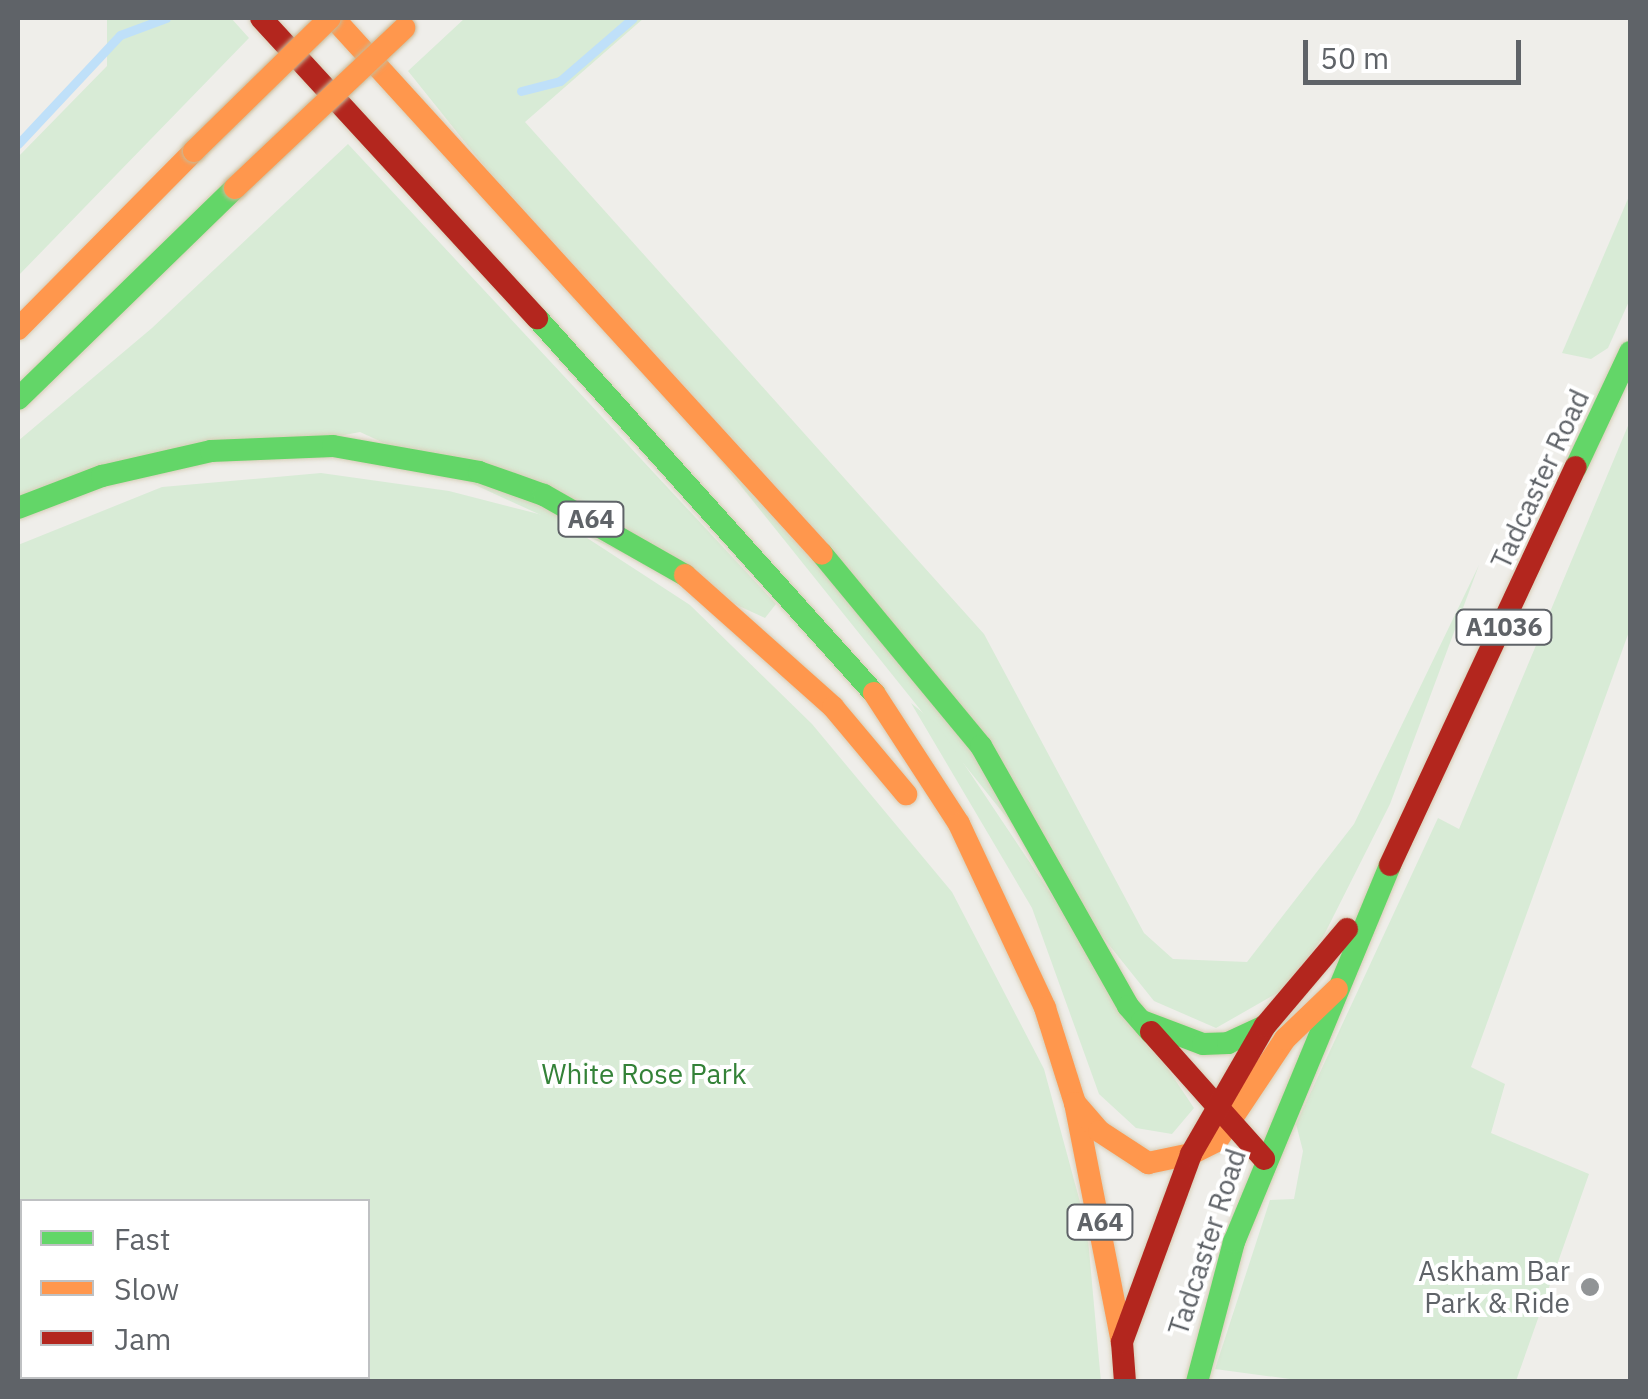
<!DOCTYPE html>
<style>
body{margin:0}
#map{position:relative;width:1648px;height:1399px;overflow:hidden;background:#efeeea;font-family:"IBM Plex Sans",sans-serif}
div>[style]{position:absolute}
.green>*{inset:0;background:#d8ebd6}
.stream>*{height:9px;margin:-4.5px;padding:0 4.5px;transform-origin:4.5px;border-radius:4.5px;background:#bfe0f9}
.roads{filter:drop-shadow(0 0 2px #d7ceb8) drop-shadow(0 0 2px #d7ceb8)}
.fast>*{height:22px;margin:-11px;padding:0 11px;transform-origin:11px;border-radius:11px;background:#63d668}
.slow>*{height:22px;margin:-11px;padding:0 11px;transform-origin:11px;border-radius:11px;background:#ff974d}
.jam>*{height:22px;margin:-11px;padding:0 11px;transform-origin:11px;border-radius:11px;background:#b3261e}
.bridges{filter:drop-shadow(0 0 2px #c8b996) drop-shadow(0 0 2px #c8b996)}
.slow-bridge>*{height:22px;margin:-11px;padding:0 11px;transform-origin:11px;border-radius:11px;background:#ff974d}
.dots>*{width:28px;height:28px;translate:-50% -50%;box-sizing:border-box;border:5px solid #fff;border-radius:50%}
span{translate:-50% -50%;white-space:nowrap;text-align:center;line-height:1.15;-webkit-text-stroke:8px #fff;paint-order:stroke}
.shield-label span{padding:2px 8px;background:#fff;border:2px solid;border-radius:8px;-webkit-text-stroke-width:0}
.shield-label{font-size:25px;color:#5f6368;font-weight:700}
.street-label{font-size:28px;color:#5f6368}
.park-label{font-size:28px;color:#348238}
.poi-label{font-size:28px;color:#5f6368}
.right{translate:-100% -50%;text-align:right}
.frame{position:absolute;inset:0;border:20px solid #5f6368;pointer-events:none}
.legend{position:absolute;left:20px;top:1199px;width:350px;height:180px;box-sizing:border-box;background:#fff;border:2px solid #bfc1c3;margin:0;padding:12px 18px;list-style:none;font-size:30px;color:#5f6368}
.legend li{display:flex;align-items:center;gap:20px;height:50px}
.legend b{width:50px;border:2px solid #bfc1c3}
.scale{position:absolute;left:1303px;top:40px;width:218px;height:45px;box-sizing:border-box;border:5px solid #5f6368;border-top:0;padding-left:12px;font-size:30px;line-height:35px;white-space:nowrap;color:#5f6368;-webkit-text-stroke:8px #fff;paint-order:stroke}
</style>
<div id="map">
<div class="green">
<i style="clip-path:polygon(107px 18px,231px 18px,249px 38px,18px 276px,18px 157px,107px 66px)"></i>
<i style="clip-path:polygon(465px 18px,644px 18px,525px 122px,984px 634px,1144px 933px,1173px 959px,1247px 962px,1354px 824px,1479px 565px,1390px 804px,1324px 935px,1288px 987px,1216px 1028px,1154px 1001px,408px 71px)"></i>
<i style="clip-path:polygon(348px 144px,776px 604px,765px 618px,360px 432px,18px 497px,18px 441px,152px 328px)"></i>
<i style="clip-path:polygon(1630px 194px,1630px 299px,1608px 348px,1591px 359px,1562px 353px)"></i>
<i style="clip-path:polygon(1630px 421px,1630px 629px,1471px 1067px,1505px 1084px,1491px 1133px,1589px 1174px,1516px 1381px,1312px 1382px,1215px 1369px,1270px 1200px,1294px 1199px,1303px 1151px,1296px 1124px,1438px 818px,1459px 829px)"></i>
<i style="clip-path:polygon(evenodd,321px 473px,449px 491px,558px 519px,690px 605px,812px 724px,952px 892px,1044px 1069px,1087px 1228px,1101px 1382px,18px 1382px,18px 545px,162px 487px,321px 473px,22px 1202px,368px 1202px,368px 1376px,22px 1376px,22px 1202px)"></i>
<i style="clip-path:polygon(911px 703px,938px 725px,1194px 1108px,1172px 1134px,1136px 1128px,1099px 1094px,1032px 908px)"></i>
</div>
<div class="stream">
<i style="left:521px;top:91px;width:40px;rotate:-14.4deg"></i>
<i style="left:560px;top:81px;width:96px;rotate:-40.8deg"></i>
<i style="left:18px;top:144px;width:149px;rotate:-46.9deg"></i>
<i style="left:120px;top:35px;width:49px;rotate:-20.3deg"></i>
</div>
<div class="roads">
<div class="fast">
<i style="left:537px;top:318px;width:504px;rotate:48.06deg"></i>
<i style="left:18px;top:399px;width:303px;rotate:-44.2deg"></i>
<i style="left:1576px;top:467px;width:127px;rotate:-64.8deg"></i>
<i style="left:18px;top:508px;width:90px;rotate:-20.9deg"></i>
<i style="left:102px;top:476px;width:112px;rotate:-12.9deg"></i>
<i style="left:211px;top:451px;width:122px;rotate:-2.3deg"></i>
<i style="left:333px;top:446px;width:148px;rotate:10.1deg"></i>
<i style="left:479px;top:472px;width:69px;rotate:19.5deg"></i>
<i style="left:544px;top:495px;width:162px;rotate:29.6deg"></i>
<i style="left:822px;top:554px;width:249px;rotate:50.4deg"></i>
<i style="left:981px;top:746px;width:299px;rotate:60.5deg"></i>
<i style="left:1128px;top:1006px;width:35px;rotate:49deg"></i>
<i style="left:1142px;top:1021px;width:65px;rotate:20.7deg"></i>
<i style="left:1203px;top:1044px;width:25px;rotate:-2deg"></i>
<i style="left:1228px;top:1043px;width:41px;rotate:-24.7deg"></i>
<i style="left:1197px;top:1382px;width:145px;rotate:-75.2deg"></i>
<i style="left:1234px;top:1242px;width:408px;rotate:-67.5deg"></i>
</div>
<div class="slow">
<i style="left:338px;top:23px;width:718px;rotate:47.65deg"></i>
<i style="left:18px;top:329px;width:250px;rotate:-45.3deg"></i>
<i style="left:685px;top:575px;width:198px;rotate:41.7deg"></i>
<i style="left:833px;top:707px;width:114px;rotate:50deg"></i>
<i style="left:874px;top:693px;width:156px;rotate:57deg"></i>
<i style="left:959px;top:824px;width:203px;rotate:64.9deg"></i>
<i style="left:1045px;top:1008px;width:100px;rotate:72.5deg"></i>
<i style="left:1075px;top:1103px;width:244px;rotate:78.9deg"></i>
<i style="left:1075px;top:1103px;width:37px;rotate:49deg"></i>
<i style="left:1099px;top:1131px;width:59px;rotate:33.1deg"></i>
<i style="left:1148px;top:1163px;width:44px;rotate:-11.8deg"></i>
<i style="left:1191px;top:1154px;width:29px;rotate:-27deg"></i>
<i style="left:1217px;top:1141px;width:123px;rotate:-56.3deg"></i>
<i style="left:1285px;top:1039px;width:72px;rotate:-43.9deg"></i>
</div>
<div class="jam">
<i style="left:261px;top:18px;width:408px;rotate:47.4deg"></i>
<i style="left:1390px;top:865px;width:439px;rotate:-65deg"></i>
<i style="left:1151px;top:1032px;width:170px;rotate:48.3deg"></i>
<i style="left:1125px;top:1382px;width:40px;rotate:-94.3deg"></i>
<i style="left:1122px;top:1342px;width:200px;rotate:-69.8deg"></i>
<i style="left:1191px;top:1154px;width:148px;rotate:-60deg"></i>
<i style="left:1265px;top:1026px;width:127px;rotate:-49.8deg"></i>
</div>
</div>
<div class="bridges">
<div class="slow-bridge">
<i style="left:194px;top:151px;width:190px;rotate:-44.4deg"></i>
<i style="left:235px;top:188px;width:233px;rotate:-43.4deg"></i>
</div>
</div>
<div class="dots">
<i style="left:1590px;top:1287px;background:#919496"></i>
</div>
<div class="shield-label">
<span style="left:591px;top:519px">A64</span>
<span style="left:1504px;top:627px">A1036</span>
<span style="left:1100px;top:1222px">A64</span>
</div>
<div class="street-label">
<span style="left:1540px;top:479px;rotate:-65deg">Tadcaster Road</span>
<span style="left:1207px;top:1242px;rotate:-72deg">Tadcaster Road</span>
</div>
<div class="park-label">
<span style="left:644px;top:1074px">White Rose Park</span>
</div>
<div class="poi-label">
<span class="right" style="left:1570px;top:1287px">Askham Bar<br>Park &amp; Ride</span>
</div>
<div class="frame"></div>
<ul class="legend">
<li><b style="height:12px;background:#63d668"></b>Fast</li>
<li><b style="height:12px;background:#ff974d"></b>Slow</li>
<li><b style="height:12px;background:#b3261e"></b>Jam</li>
</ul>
<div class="scale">50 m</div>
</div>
